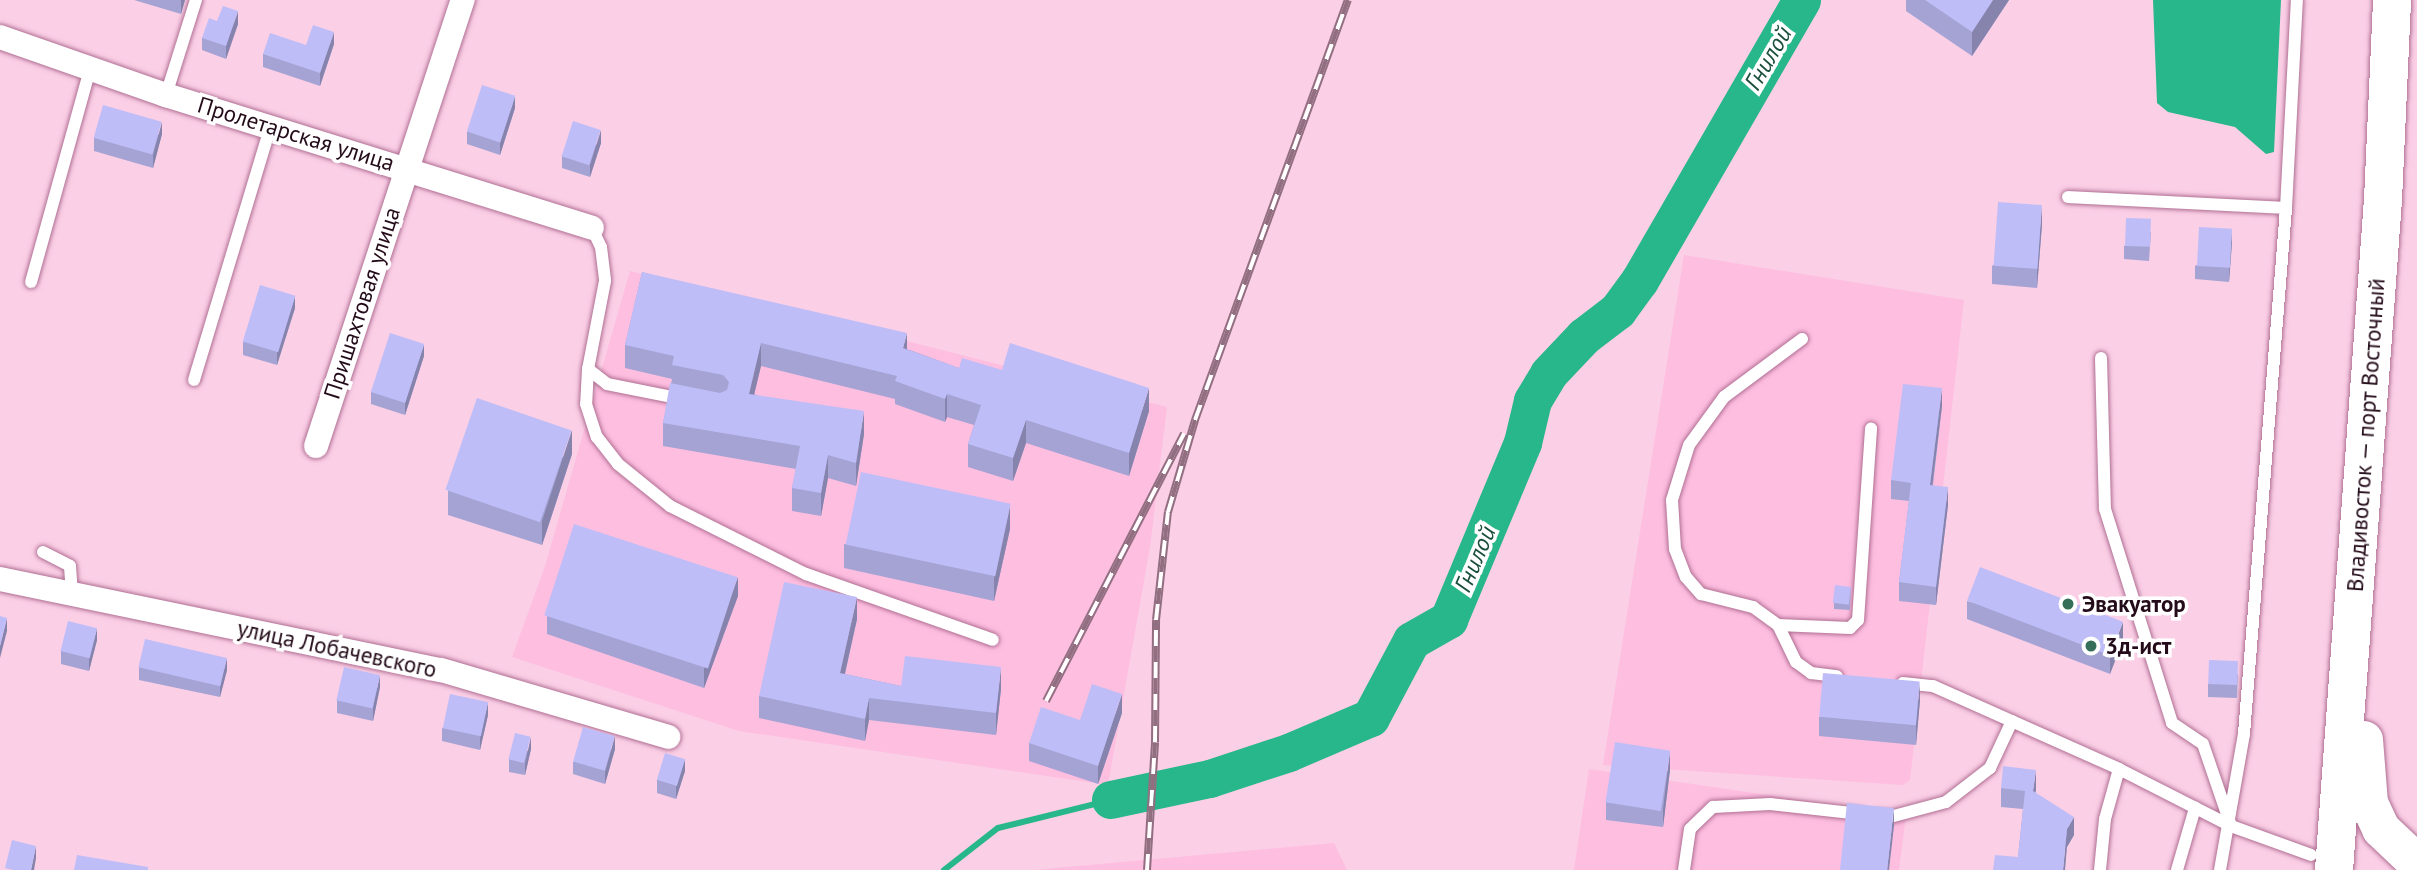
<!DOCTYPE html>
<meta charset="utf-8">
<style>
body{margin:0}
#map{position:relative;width:2417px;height:870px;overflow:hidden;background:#fbcfe6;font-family:"PT Sans",sans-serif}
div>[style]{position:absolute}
.built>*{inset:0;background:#febee0}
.water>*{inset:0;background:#28b78a}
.stream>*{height:6px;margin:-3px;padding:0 3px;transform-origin:3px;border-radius:3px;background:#28b78a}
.river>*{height:38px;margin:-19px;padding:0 19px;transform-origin:19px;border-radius:19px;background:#28b78a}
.roads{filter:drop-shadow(0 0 2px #b06f93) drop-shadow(0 0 2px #b06f93)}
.lane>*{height:12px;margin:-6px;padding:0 6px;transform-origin:6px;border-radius:6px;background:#fff}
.street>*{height:24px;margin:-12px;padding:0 12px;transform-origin:12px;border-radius:12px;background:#fff}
.highway>*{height:38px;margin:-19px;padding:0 19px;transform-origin:19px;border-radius:19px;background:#fff}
.rail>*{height:8px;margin-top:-4px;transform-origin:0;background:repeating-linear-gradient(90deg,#fff 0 16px,#916f81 0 32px);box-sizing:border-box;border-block:2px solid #916f81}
.wall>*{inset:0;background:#a4a3d4}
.shaded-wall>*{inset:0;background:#8684ad}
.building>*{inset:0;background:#bfbdf7;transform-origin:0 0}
.dots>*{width:19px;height:19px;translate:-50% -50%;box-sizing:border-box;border:4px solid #fff;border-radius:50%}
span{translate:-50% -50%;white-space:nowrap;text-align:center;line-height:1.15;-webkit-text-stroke:7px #fff;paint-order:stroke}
.street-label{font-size:23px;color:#240b19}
.poi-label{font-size:23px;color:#240b19;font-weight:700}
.left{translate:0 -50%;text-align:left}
.water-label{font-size:24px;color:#194f3c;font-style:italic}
</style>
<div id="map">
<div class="built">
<i style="clip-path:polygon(1684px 255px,1964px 300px,1910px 780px,1903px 785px,1603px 765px)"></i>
<i style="clip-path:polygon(630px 271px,1167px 407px,1150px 547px,1108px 785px,739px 731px,512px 657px,545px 566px)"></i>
<i style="clip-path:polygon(1589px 769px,1906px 815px,1899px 870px,1574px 870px)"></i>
<i style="clip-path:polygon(1334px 843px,1347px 870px,1034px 870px)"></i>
</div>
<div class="water">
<i style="clip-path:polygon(2153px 0,2281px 0,2274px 152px,2266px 154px,2235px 127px,2168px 112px,2157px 103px)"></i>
</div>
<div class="stream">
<i style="left:944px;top:870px;width:68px;rotate:-37.9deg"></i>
<i style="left:998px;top:828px;width:116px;rotate:-13.9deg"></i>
</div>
<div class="river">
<i style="left:1111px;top:800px;width:101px;rotate:-12deg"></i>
<i style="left:1210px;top:779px;width:83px;rotate:-18.2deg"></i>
<i style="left:1289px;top:753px;width:89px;rotate:-23.1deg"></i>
<i style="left:1371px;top:718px;width:87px;rotate:-62deg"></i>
<i style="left:1412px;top:641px;width:43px;rotate:-29.6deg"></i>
<i style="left:1449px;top:620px;width:192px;rotate:-67.3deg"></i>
<i style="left:1523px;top:443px;width:43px;rotate:-76.6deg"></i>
<i style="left:1533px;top:401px;width:31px;rotate:-59deg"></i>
<i style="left:1549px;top:374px;width:51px;rotate:-46.6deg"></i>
<i style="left:1584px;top:337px;width:43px;rotate:-37.4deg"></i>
<i style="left:1618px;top:311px;width:37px;rotate:-54deg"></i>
<i style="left:1640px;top:281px;width:324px;rotate:-60deg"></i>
</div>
<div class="roads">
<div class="lane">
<i style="left:166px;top:95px;width:100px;rotate:-72.5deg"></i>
<i style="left:2068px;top:197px;width:218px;rotate:2.9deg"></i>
<i style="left:592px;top:228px;width:21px;rotate:65deg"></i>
<i style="left:601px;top:247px;width:34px;rotate:83deg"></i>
<i style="left:605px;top:281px;width:90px;rotate:100.9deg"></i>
<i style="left:588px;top:369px;width:24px;rotate:38deg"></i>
<i style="left:607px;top:384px;width:76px;rotate:11.3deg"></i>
<i style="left:31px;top:282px;width:221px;rotate:-74.5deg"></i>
<i style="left:1802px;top:339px;width:97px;rotate:143.4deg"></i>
<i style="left:1724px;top:397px;width:59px;rotate:126.1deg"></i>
<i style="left:1689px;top:445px;width:58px;rotate:107.2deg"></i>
<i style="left:1672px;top:500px;width:49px;rotate:86.5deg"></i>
<i style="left:1675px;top:549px;width:30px;rotate:69deg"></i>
<i style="left:1686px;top:577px;width:23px;rotate:49deg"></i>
<i style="left:1701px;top:594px;width:54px;rotate:14deg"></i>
<i style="left:1753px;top:607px;width:31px;rotate:36deg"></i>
<i style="left:1778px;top:625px;width:41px;rotate:64.1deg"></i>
<i style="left:1796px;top:662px;width:19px;rotate:36deg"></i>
<i style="left:1811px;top:673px;width:26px;rotate:7deg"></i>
<i style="left:2101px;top:358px;width:151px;rotate:88.5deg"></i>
<i style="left:2105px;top:509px;width:224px;rotate:72.6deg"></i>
<i style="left:2172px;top:723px;width:37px;rotate:34deg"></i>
<i style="left:2203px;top:744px;width:83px;rotate:71.1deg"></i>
<i style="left:588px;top:369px;width:35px;rotate:93deg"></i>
<i style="left:586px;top:404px;width:35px;rotate:72deg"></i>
<i style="left:597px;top:437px;width:34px;rotate:52deg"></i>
<i style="left:618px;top:464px;width:67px;rotate:38.9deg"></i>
<i style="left:670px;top:506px;width:152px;rotate:26.6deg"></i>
<i style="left:806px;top:574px;width:198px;rotate:19.4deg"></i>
<i style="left:194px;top:380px;width:263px;rotate:-73.2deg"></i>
<i style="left:43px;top:552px;width:30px;rotate:27deg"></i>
<i style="left:70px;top:566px;width:29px;rotate:86deg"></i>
<i style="left:1778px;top:625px;width:72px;rotate:2.4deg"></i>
<i style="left:1850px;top:628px;width:11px;rotate:-45deg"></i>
<i style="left:1858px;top:620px;width:192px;rotate:-86.1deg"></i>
<i style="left:1903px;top:683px;width:30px;rotate:6deg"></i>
<i style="left:1933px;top:686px;width:204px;rotate:24deg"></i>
<i style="left:2119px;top:769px;width:126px;rotate:27deg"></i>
<i style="left:2231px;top:826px;width:85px;rotate:19.9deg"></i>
<i style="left:1878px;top:816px;width:12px;rotate:5deg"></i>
<i style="left:1890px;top:817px;width:58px;rotate:-15deg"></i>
<i style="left:1946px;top:802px;width:56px;rotate:-37.7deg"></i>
<i style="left:1990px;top:768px;width:52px;rotate:-64.9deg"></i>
<i style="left:1684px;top:870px;width:41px;rotate:-81.7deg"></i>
<i style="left:1690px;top:829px;width:32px;rotate:-44deg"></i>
<i style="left:1713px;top:807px;width:57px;rotate:-3deg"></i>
<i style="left:1770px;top:804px;width:91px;rotate:6.3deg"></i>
<i style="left:2100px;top:870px;width:51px;rotate:-84.4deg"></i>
<i style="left:2105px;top:819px;width:52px;rotate:-74.4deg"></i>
<i style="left:2177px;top:870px;width:65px;rotate:-73.8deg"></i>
<i style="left:2220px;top:870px;width:138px;rotate:-80deg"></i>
<i style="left:2244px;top:734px;width:528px;rotate:-85.43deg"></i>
<i style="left:2286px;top:208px;width:208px;rotate:-87deg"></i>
</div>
<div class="street">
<i style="left:0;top:37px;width:176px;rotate:19.3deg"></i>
<i style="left:166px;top:95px;width:446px;rotate:17.3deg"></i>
<i style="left:316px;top:446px;width:470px;rotate:-71.8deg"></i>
<i style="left:0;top:579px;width:450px;rotate:11.7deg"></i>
<i style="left:441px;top:670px;width:237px;rotate:16.4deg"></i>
</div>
<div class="highway">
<i style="left:2364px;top:740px;width:63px;rotate:85.5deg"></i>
<i style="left:2369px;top:803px;width:29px;rotate:65deg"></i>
<i style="left:2381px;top:829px;width:50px;rotate:43.4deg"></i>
<i style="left:2334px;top:870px;width:672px;rotate:-85.82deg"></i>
<i style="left:2383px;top:200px;width:200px;rotate:-87.4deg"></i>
</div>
</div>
<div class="rail">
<i style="left:1046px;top:701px;width:301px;rotate:-62.7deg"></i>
<i style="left:1147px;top:870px;width:128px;rotate:-86.4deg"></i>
<i style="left:1155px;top:742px;width:122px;rotate:-89.5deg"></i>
<i style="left:1156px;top:620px;width:109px;rotate:-83.7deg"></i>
<i style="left:1168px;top:512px;width:96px;rotate:-73.6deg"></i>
<i style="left:1195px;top:420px;width:447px;rotate:-70deg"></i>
</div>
<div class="wall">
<i style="clip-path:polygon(134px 0,185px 0,181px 14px)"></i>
<i style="clip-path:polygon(1906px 0,2009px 0,1972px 56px,1906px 11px)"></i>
<i style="clip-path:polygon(217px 21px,238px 24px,226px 59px,202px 50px,202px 38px)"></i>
<i style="clip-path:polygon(334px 44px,320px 86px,263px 67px,263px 54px,306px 45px)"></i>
<i style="clip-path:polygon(515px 108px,500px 155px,467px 144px,467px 132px)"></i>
<i style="clip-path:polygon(162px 134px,153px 168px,94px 151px,94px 138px)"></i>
<i style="clip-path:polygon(601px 143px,590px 177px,562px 168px,562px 156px)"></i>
<i style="clip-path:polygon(2042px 224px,2037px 288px,1992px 284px,1992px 266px)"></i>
<i style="clip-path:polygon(2151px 232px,2149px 261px,2124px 259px,2124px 246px)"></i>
<i style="clip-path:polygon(2232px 242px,2229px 282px,2195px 279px,2195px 266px)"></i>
<i style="clip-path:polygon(642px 272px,907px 349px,959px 368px,1002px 370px,1149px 411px,1129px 476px,1026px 443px,1013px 481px,968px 467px,968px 444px,974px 425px,947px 417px,945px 422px,895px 404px,895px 399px,761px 366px,754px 394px,864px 434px,856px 486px,828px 478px,821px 516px,792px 511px,792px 488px,796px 469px,663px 446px,663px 423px,672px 379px,625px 368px,625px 345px)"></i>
<i style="clip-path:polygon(295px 308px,277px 365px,243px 355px,243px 342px)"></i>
<i style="clip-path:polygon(424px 356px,405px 415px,371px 404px,371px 392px)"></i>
<i style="clip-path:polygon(1942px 406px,1933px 485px,1948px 505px,1936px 605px,1899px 601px,1899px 582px,1909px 501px,1891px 499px,1891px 480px)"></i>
<i style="clip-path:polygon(572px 454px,542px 545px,448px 515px,448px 491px)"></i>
<i style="clip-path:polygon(1010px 529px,994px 601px,844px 568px,844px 544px)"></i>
<i style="clip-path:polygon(1851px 587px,1850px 610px,1834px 609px,1834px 603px)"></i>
<i style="clip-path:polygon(738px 596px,704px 688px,547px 634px,547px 616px)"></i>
<i style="clip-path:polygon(1967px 601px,2123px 640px,2110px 674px,1967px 619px)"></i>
<i style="clip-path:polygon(857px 619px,845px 674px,901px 686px,1001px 689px,996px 735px,869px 720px,865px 741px,759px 718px,759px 696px)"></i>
<i style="clip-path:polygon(97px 640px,89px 671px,61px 664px,61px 651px)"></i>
<i style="clip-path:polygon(139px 667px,227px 670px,220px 697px,139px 680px)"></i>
<i style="clip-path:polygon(2238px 674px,2237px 698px,2208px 697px,2208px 684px)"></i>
<i style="clip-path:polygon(380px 687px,373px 721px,337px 713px,337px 700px)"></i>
<i style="clip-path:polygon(1920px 700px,1916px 745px,1819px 736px,1819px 717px)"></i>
<i style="clip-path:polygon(1122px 713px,1098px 784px,1029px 761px,1029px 743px,1080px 720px)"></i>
<i style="clip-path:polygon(488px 715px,480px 750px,442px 741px,442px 728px)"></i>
<i style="clip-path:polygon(531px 749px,525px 775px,509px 772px,509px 759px)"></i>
<i style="clip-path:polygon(615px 749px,605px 784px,573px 774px,573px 762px)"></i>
<i style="clip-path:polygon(1670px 770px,1663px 827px,1606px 820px,1606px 802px)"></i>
<i style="clip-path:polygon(685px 771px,676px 799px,657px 793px,657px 780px)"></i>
<i style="clip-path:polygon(2001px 788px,2036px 789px,2035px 793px,2074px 835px,2067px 847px,2018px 857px,2023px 809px,2001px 807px)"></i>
</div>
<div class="shaded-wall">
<i style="clip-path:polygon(181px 0,185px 0,181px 14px)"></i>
<i style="clip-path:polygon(1993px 0,2009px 0,1972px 56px,1972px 32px)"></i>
<i style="clip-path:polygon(238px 11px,238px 24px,226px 59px,226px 46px)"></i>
<i style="clip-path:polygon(334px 32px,334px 44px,320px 86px,320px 73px)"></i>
<i style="clip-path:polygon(515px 96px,515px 108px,500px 155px,500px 143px)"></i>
<i style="clip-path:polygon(162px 122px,162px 134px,153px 168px,153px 155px)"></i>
<i style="clip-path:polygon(601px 130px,601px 143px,590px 177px,590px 165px)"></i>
<i style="clip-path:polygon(2042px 205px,2042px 224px,2037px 288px,2037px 269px)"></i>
<i style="clip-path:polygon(2232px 229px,2232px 242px,2229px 282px,2229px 269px)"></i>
<i style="clip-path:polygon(295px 296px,295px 308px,277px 365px,277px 353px)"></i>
<i style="clip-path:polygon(907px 333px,907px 356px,903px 348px)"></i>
<i style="clip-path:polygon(761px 343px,761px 366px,749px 416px,749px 394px)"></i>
<i style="clip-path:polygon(424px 344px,424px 356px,405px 415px,405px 403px)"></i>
<i style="clip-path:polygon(1149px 388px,1149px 411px,1129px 476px,1129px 453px)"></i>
<i style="clip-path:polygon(1942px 388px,1942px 406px,1930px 503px,1930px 485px)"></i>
<i style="clip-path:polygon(947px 394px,947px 417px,945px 422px,945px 399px)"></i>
<i style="clip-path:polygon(864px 411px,864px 434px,856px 486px,856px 463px)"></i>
<i style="clip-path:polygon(1026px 420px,1026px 443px,1013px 481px,1013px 458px)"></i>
<i style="clip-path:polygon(572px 430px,572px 454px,542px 545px,542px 521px)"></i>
<i style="clip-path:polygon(828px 455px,828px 478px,821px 516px,821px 493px)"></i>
<i style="clip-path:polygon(1948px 487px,1948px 505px,1936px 605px,1936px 587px)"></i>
<i style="clip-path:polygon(1010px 505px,1010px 529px,994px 601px,994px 578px)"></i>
<i style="clip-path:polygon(738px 577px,738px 596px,704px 688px,704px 669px)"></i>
<i style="clip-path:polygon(857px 597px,857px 619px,840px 695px,840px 673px)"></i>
<i style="clip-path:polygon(7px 618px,7px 631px,0 658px,0 646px)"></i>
<i style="clip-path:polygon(2123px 622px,2123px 640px,2110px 674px,2110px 656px)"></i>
<i style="clip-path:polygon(97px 628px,97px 640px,89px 671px,89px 659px)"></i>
<i style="clip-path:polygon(227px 658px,227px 670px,220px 697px,220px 685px)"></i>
<i style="clip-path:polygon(1001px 667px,1001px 689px,996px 735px,996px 713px)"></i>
<i style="clip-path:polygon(380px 675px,380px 687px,373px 721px,373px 708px)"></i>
<i style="clip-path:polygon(1920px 682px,1920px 700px,1916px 745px,1916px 726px)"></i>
<i style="clip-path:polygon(1122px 694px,1122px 713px,1098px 784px,1098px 766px)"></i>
<i style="clip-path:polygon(869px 698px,869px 720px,865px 741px,865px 719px)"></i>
<i style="clip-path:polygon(488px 702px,488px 715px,480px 750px,480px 737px)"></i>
<i style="clip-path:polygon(615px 736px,615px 749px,605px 784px,605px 772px)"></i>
<i style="clip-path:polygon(531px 737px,531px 749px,525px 775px,525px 763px)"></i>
<i style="clip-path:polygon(1670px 751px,1670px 770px,1663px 827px,1663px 809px)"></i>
<i style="clip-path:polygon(685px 759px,685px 771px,676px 799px,676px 786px)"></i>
<i style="clip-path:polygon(2036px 770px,2036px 789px,2033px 810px,2033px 791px)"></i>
<i style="clip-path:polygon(1894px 808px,1894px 826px,1889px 870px,1887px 870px)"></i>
<i style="clip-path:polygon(2074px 817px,2074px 835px,2067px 847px,2065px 870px,2063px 870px,2067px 829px)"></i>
<i style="clip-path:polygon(36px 846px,36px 858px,34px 870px,31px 870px)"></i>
</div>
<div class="building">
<i style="clip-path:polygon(1925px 0,1993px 0,1972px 32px)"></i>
<i style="clip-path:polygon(223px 6px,238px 11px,226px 46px,202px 38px,209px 18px,217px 21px)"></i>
<i style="clip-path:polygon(313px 25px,334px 32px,320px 73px,263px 54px,270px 33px,306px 45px)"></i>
<i style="left:482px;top:85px;width:35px;height:49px;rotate:18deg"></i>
<i style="left:103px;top:105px;width:61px;height:34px;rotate:16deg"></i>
<i style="left:573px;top:121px;width:29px;height:37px;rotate:18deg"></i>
<i style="left:1998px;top:202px;width:44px;height:64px;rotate:4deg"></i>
<i style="left:2126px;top:218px;width:25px;height:28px;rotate:2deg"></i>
<i style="left:2199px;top:227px;width:33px;height:39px;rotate:3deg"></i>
<i style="clip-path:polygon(642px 272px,907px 333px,903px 348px,959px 368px,962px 358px,1002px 370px,1010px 343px,1149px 388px,1129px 453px,1026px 420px,1013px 458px,968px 444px,981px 405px,947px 394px,945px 399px,895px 381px,897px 376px,761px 343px,749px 394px,864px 411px,856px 463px,828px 455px,821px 493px,792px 488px,800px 446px,663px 423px,670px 383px,720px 393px,727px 390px,729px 382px,723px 375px,672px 365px,674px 356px,625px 345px)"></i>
<i style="left:260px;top:285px;width:37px;height:59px;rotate:17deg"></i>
<i style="left:390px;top:333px;width:36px;height:62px;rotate:18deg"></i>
<i style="clip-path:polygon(1903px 384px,1942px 388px,1930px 485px,1948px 487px,1936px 587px,1899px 582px,1911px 483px,1891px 480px)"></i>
<i style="left:477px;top:398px;width:100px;height:97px;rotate:19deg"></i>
<i style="left:861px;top:472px;width:153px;height:74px;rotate:12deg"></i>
<i style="left:574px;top:524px;width:172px;height:96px;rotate:18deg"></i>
<i style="left:1980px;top:567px;width:153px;height:36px;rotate:21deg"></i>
<i style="clip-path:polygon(784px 582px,857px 597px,840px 673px,901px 686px,905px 656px,1001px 667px,996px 713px,869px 698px,865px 719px,759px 696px)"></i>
<i style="left:1835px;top:585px;width:16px;height:18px;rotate:7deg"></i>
<i style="clip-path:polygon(0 616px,7px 618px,0 646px)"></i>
<i style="left:68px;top:621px;width:30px;height:31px;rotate:14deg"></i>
<i style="left:145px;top:639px;width:84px;height:29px;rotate:13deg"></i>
<i style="left:2209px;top:660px;width:29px;height:24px;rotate:2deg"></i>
<i style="left:344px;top:667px;width:37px;height:34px;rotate:13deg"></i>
<i style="left:1823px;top:673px;width:97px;height:44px;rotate:5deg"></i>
<i style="clip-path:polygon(1092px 684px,1122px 694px,1098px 766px,1029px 743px,1041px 707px,1080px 720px)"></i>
<i style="left:450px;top:694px;width:39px;height:35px;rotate:12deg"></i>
<i style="left:583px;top:727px;width:33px;height:36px;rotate:16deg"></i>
<i style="left:515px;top:733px;width:16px;height:27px;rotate:14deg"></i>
<i style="left:1615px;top:742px;width:56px;height:61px;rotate:9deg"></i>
<i style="left:665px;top:753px;width:21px;height:28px;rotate:17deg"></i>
<i style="clip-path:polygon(2003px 766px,2036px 770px,2033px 791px,2074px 817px,2067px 829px,2063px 870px,1993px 870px,1995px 855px,2018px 857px,2025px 791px,2001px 788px)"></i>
<i style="left:1847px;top:803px;width:47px;height:67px;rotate:6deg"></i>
<i style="clip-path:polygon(12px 840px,36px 846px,31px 870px,13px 870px,5px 868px)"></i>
<i style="clip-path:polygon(77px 855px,148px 867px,148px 870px,74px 870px)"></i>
</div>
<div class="dots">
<i style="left:2068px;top:604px;background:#356f59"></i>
<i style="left:2091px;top:646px;background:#356f59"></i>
</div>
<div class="street-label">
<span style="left:296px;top:134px;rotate:17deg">Пролетарская улица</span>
<span style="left:362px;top:303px;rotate:-72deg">Пришахтовая улица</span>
<span style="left:2366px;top:435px;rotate:-86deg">Владивосток — порт Восточный</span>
<span style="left:337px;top:649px;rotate:12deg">улица Лобачевского</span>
</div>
<div class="poi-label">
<span class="left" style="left:2082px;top:604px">Эвакуатор</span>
<span class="left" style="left:2105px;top:646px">3д-ист</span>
</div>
<div class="water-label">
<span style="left:1768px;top:58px;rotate:-60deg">Гнилой</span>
<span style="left:1475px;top:559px;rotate:-67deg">Гнилой</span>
</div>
</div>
